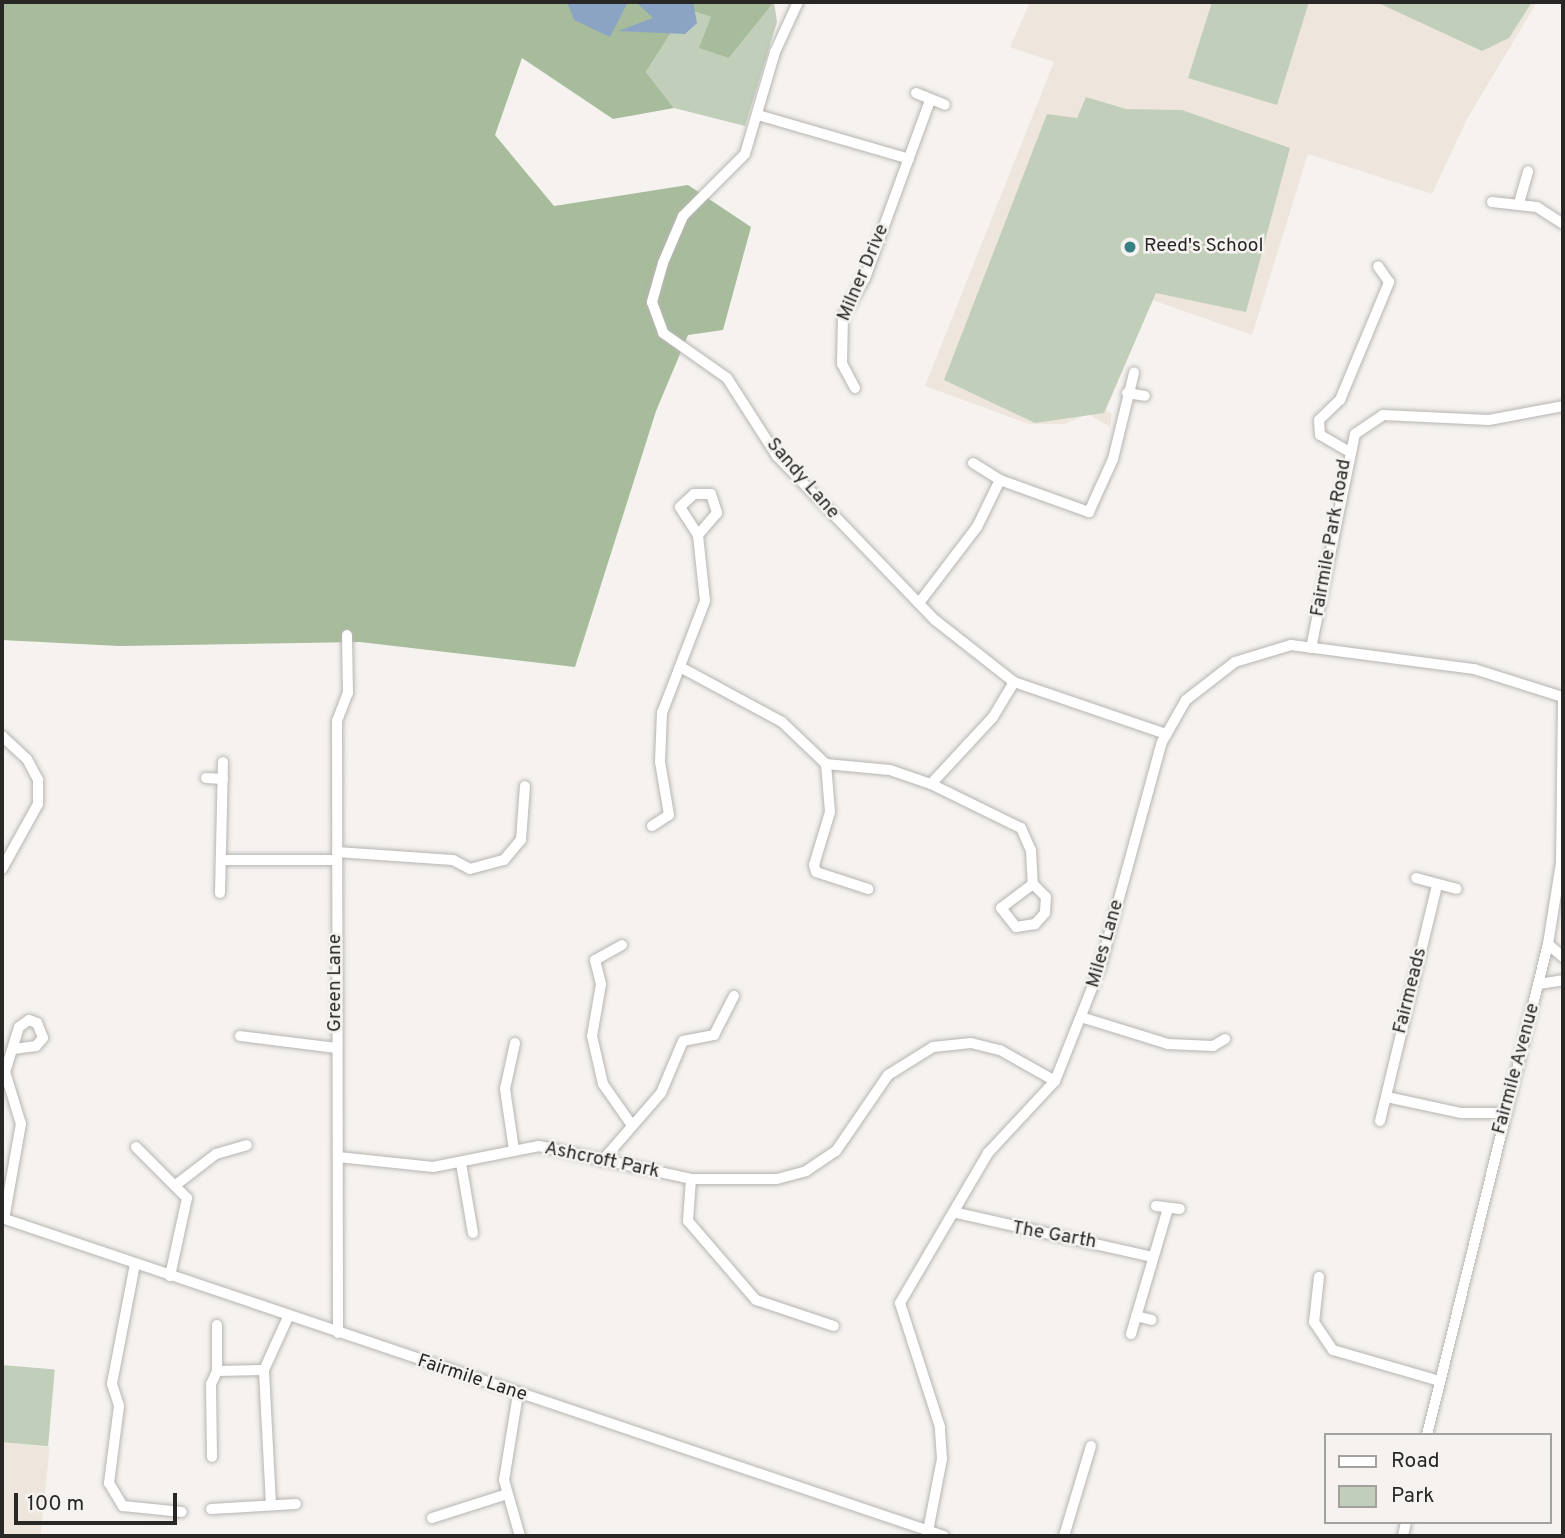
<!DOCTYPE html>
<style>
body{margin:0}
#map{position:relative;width:1565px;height:1538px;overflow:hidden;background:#f5f2ef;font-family:Overpass,sans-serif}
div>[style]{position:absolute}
.built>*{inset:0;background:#eee6dd;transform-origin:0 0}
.green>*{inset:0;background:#c1cfba;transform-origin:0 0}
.forest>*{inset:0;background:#a6bc9a}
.water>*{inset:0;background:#8ca4c3}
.roads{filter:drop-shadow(0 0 2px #b7b5b2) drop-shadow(0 0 2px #b7b5b2)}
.minor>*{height:10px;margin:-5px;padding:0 5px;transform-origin:5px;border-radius:5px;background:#fff}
.dots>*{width:19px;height:19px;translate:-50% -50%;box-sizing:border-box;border:4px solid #f5f2ef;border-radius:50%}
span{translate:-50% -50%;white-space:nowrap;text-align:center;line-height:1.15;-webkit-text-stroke:5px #f5f2ef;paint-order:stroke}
.poi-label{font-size:19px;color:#282726}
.left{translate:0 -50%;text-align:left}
.street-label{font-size:19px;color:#282726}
.frame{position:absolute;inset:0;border:4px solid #282726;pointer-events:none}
.legend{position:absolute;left:1324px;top:1433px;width:228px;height:91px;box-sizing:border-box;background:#f5f2ef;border:2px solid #a3a19f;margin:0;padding:9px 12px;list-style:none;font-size:21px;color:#282726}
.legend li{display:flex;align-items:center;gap:14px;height:35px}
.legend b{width:35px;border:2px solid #a3a19f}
.scale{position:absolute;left:14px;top:1493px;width:163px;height:32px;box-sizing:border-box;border:4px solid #282726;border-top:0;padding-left:9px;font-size:21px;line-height:24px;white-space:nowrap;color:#282726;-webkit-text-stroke:5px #f5f2ef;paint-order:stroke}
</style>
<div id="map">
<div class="built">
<i style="clip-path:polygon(1030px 2px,1537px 2px,1467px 119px,1432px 194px,1308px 154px,1252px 335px,1152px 300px,1106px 410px,1112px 414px,1110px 427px,1088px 414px,1065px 424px,1029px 424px,925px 386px,1054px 62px,1010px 47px)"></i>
<i style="left:2px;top:1442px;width:48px;height:94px;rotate:6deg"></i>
</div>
<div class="green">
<i style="clip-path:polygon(774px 2px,777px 22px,745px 126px,674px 108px,646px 72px,686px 9px,711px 17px,729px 58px)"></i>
<i style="clip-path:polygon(1212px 2px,1309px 2px,1277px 105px,1188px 78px)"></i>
<i style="clip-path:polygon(1376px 2px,1532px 2px,1509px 38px,1482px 51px)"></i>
<i style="clip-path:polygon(1086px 97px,1126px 109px,1182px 110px,1290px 148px,1246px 312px,1156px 293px,1104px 413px,1035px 423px,944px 380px,1047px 114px,1077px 118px)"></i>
<i style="left:2px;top:1365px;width:53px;height:77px;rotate:5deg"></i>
</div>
<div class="forest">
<i style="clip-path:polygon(4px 2px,774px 2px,729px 58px,699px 48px,711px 17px,686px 9px,646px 72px,674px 108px,613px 119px,522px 58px,495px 135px,554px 206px,688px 185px,751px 227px,723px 330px,688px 335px,656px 411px,575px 667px,360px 642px,119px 646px,2px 640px)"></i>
</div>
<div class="water">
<i style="clip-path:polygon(567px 2px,628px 2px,610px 37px,574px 20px)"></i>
<i style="clip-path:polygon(636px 2px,693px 2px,697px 23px,685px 34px,618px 31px,653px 18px)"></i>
</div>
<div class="roads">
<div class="minor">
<i style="left:798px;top:2px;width:55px;rotate:114.7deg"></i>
<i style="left:775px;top:52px;width:106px;rotate:106.4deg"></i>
<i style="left:745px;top:154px;width:88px;rotate:135deg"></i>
<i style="left:683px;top:216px;width:51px;rotate:113.1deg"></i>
<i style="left:663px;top:263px;width:41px;rotate:105.8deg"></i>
<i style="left:652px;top:302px;width:33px;rotate:70deg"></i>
<i style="left:663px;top:333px;width:78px;rotate:35.1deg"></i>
<i style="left:727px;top:378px;width:93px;rotate:57.3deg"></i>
<i style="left:777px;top:456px;width:228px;rotate:46.1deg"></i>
<i style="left:935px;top:620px;width:100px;rotate:38.1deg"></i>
<i style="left:1014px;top:682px;width:161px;rotate:18.9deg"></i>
<i style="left:916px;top:93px;width:31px;rotate:22deg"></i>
<i style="left:758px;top:115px;width:157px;rotate:16.2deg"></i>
<i style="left:1492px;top:202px;width:45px;rotate:6.3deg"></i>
<i style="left:1537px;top:207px;width:31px;rotate:33deg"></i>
<i style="left:1519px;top:203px;width:33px;rotate:-74deg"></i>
<i style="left:855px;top:388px;width:27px;rotate:-118deg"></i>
<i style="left:842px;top:364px;width:47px;rotate:-88.8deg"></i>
<i style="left:843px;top:317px;width:45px;rotate:-60.6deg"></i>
<i style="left:865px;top:278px;width:189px;rotate:-69.9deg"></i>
<i style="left:1127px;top:393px;width:18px;rotate:9deg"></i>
<i style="left:1348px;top:451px;width:32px;rotate:-150deg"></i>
<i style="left:1320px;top:435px;width:15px;rotate:-94deg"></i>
<i style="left:1319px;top:420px;width:29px;rotate:-44deg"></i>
<i style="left:1340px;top:400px;width:128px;rotate:-67.4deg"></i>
<i style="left:1389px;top:282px;width:19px;rotate:-125deg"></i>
<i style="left:973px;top:463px;width:32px;rotate:32deg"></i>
<i style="left:1000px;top:480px;width:95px;rotate:19.8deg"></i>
<i style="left:1089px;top:512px;width:58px;rotate:-65.6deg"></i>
<i style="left:1113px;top:459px;width:89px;rotate:-76.3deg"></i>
<i style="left:919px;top:603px;width:96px;rotate:-52.7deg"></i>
<i style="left:977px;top:527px;width:52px;rotate:-63.9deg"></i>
<i style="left:1311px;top:648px;width:218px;rotate:-78.4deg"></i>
<i style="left:1355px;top:434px;width:34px;rotate:-34deg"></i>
<i style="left:1383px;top:415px;width:106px;rotate:2.7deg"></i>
<i style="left:1489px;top:420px;width:75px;rotate:-10.7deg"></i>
<i style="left:682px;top:668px;width:114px;rotate:28.4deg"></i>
<i style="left:782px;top:722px;width:61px;rotate:43.7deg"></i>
<i style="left:826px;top:764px;width:64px;rotate:5.4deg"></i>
<i style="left:890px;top:770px;width:43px;rotate:18.9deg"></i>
<i style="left:931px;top:784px;width:91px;rotate:-47.2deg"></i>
<i style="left:993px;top:717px;width:41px;rotate:-59deg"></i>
<i style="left:2px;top:736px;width:34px;rotate:43deg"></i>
<i style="left:27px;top:759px;width:24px;rotate:62deg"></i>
<i style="left:38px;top:780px;width:24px;rotate:90deg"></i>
<i style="left:38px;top:804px;width:74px;rotate:119deg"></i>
<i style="left:826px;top:764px;width:48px;rotate:85.2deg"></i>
<i style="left:830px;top:812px;width:55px;rotate:106.8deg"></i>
<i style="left:814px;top:865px;width:7px;rotate:74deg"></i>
<i style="left:816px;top:872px;width:55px;rotate:18.1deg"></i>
<i style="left:206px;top:778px;width:17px;rotate:3deg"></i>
<i style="left:931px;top:784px;width:100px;rotate:26.1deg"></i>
<i style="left:1021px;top:828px;width:24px;rotate:66deg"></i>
<i style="left:1031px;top:850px;width:34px;rotate:87deg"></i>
<i style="left:1033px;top:884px;width:18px;rotate:45deg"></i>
<i style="left:1046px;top:897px;width:16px;rotate:94deg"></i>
<i style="left:1045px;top:913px;width:15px;rotate:132deg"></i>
<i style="left:1035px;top:924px;width:19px;rotate:171deg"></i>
<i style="left:1016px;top:927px;width:24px;rotate:-128deg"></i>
<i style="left:1001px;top:908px;width:40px;rotate:-37deg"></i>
<i style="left:652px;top:826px;width:20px;rotate:-33deg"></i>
<i style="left:669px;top:815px;width:54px;rotate:-99.6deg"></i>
<i style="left:660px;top:762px;width:49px;rotate:-87.7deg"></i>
<i style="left:662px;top:713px;width:120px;rotate:-69deg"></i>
<i style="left:705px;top:601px;width:66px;rotate:-96.1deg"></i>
<i style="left:698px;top:535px;width:33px;rotate:-123deg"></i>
<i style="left:680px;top:507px;width:19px;rotate:-43deg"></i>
<i style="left:694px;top:494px;width:17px"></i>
<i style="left:711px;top:494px;width:20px;rotate:72deg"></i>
<i style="left:717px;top:513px;width:29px;rotate:131deg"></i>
<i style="left:337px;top:852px;width:116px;rotate:3.9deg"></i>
<i style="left:453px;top:860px;width:19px;rotate:28deg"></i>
<i style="left:470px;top:869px;width:35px;rotate:-15deg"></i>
<i style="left:504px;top:860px;width:26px;rotate:-50deg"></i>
<i style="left:521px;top:840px;width:54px;rotate:-85.8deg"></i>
<i style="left:222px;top:860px;width:114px"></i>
<i style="left:1416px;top:878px;width:42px;rotate:15deg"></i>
<i style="left:220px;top:893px;width:131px;rotate:-88.7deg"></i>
<i style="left:1548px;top:944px;width:20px;rotate:41deg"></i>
<i style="left:622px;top:945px;width:31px;rotate:151deg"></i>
<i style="left:595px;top:960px;width:25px;rotate:76deg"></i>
<i style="left:601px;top:984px;width:53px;rotate:99.8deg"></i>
<i style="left:592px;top:1036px;width:49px;rotate:77.1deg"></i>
<i style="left:603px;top:1084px;width:49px;rotate:55deg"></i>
<i style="left:1539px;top:984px;width:24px;rotate:-9deg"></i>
<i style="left:1084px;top:1018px;width:88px;rotate:17.2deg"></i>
<i style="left:1168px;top:1044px;width:45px;rotate:2.5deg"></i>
<i style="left:1213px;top:1046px;width:14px;rotate:-30deg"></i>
<i style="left:240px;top:1036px;width:98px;rotate:7.1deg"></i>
<i style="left:1387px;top:1097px;width:76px;rotate:12.2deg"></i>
<i style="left:1461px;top:1113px;width:43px"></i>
<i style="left:1380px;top:1121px;width:243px;rotate:-76.4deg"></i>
<i style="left:136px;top:1147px;width:72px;rotate:45deg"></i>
<i style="left:187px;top:1198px;width:80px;rotate:102.3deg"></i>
<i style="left:514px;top:1150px;width:62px;rotate:-98.4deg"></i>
<i style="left:505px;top:1089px;width:47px;rotate:-77.7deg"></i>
<i style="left:338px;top:1157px;width:96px;rotate:6deg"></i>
<i style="left:433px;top:1167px;width:108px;rotate:-11.2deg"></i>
<i style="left:539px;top:1146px;width:156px;rotate:12.2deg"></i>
<i style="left:691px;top:1179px;width:86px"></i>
<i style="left:777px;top:1179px;width:30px;rotate:-15deg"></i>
<i style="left:806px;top:1171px;width:36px;rotate:-34deg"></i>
<i style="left:836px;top:1151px;width:92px;rotate:-55.6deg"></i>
<i style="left:888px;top:1075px;width:53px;rotate:-31.9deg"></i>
<i style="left:933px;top:1047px;width:38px;rotate:-6deg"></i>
<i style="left:971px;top:1043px;width:30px;rotate:14deg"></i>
<i style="left:1000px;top:1050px;width:63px;rotate:29.4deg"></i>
<i style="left:602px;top:1161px;width:90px;rotate:-49.1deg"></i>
<i style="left:661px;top:1093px;width:56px;rotate:-67.1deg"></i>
<i style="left:683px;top:1041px;width:32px;rotate:-11deg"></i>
<i style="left:714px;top:1035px;width:44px;rotate:-62.9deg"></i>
<i style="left:461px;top:1163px;width:71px;rotate:80.3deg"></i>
<i style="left:691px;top:1179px;width:42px;rotate:94.1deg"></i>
<i style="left:688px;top:1221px;width:104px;rotate:49.3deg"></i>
<i style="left:756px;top:1300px;width:82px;rotate:18.4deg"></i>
<i style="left:177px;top:1184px;width:49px;rotate:-37.6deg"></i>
<i style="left:216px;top:1154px;width:32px;rotate:-16deg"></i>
<i style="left:1156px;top:1206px;width:24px;rotate:7deg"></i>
<i style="left:957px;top:1213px;width:200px;rotate:12.7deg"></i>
<i style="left:2px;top:1218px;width:994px;rotate:18.65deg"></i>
<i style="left:4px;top:1219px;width:97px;rotate:-79.9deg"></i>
<i style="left:21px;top:1124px;width:54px;rotate:-107.1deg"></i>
<i style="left:5px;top:1072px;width:47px;rotate:-72.7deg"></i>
<i style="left:19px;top:1027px;width:12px;rotate:-35deg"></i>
<i style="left:29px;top:1020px;width:9px;rotate:21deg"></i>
<i style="left:37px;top:1023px;width:16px;rotate:68deg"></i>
<i style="left:43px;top:1038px;width:11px;rotate:131deg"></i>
<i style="left:36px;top:1046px;width:21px;rotate:172deg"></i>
<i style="left:135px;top:1264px;width:122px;rotate:100.9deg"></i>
<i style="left:112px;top:1384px;width:23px;rotate:72deg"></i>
<i style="left:119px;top:1406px;width:78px;rotate:97.4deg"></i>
<i style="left:109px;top:1483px;width:27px;rotate:59deg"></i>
<i style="left:123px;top:1506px;width:59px;rotate:5.8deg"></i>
<i style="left:1319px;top:1277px;width:45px;rotate:96.3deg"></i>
<i style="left:1314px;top:1322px;width:34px;rotate:56deg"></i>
<i style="left:1333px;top:1350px;width:111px;rotate:16.2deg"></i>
<i style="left:1136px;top:1316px;width:16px;rotate:14deg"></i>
<i style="left:217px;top:1325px;width:46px;rotate:90deg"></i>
<i style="left:217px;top:1371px;width:47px;rotate:-1.2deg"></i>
<i style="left:338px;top:1333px;width:612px;rotate:-90.09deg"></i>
<i style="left:337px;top:721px;width:30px;rotate:-69deg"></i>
<i style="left:348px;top:693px;width:58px;rotate:-91deg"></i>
<i style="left:1131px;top:1334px;width:127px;rotate:-73.6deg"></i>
<i style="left:518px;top:1394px;width:87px;rotate:99.2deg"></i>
<i style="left:504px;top:1480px;width:58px;rotate:74.1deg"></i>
<i style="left:1427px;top:1435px;width:506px;rotate:-76.16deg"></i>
<i style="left:1548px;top:944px;width:82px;rotate:-80.9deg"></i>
<i style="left:1561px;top:863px;width:165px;rotate:-89.3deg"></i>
<i style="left:212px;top:1457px;width:73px;rotate:-90.8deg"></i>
<i style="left:211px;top:1384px;width:14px;rotate:-65deg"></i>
<i style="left:271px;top:1505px;width:135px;rotate:-93deg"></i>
<i style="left:264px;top:1370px;width:58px;rotate:-65.6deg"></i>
<i style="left:211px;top:1509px;width:85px;rotate:-3.4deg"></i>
<i style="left:432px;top:1518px;width:79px;rotate:-17.7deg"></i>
<i style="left:927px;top:1536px;width:78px;rotate:-79deg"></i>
<i style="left:942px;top:1459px;width:32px;rotate:-94deg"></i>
<i style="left:940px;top:1427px;width:130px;rotate:-107.9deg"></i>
<i style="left:900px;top:1303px;width:174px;rotate:-59.6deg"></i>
<i style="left:988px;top:1153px;width:98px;rotate:-47.1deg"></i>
<i style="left:1055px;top:1081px;width:122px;rotate:-68.3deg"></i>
<i style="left:1100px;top:968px;width:234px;rotate:-74.7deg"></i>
<i style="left:1162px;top:742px;width:48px;rotate:-60.3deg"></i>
<i style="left:1186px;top:700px;width:62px;rotate:-37.8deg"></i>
<i style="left:1235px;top:662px;width:59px;rotate:-16.9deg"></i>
<i style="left:1291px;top:645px;width:185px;rotate:7.5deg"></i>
<i style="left:1474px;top:669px;width:93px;rotate:17.5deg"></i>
<i style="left:1064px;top:1536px;width:94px;rotate:-73.3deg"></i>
<i style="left:1403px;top:1536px;width:14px;rotate:-78deg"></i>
</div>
</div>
<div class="dots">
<i style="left:1130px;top:247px;background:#367f83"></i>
</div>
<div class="poi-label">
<span class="left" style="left:1144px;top:247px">Reed's School</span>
</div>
<div class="street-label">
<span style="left:864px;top:273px;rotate:-67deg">Milner Drive</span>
<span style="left:802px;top:479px;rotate:49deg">Sandy Lane</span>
<span style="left:1332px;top:538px;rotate:-80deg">Fairmile Park Road</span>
<span style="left:1106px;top:944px;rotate:-74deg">Miles Lane</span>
<span style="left:336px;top:983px;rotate:-90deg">Green Lane</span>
<span style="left:1411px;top:991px;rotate:-76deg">Fairmeads</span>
<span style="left:1517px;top:1069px;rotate:-75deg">Fairmile Avenue</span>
<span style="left:602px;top:1161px;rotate:12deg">Ashcroft Park</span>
<span style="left:1054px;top:1236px;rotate:10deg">The Garth</span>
<span style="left:472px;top:1379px;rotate:18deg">Fairmile Lane</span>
</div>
<div class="frame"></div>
<ul class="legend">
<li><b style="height:9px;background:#fff"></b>Road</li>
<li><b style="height:19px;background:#c1cfba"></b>Park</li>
</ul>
<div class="scale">100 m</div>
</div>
